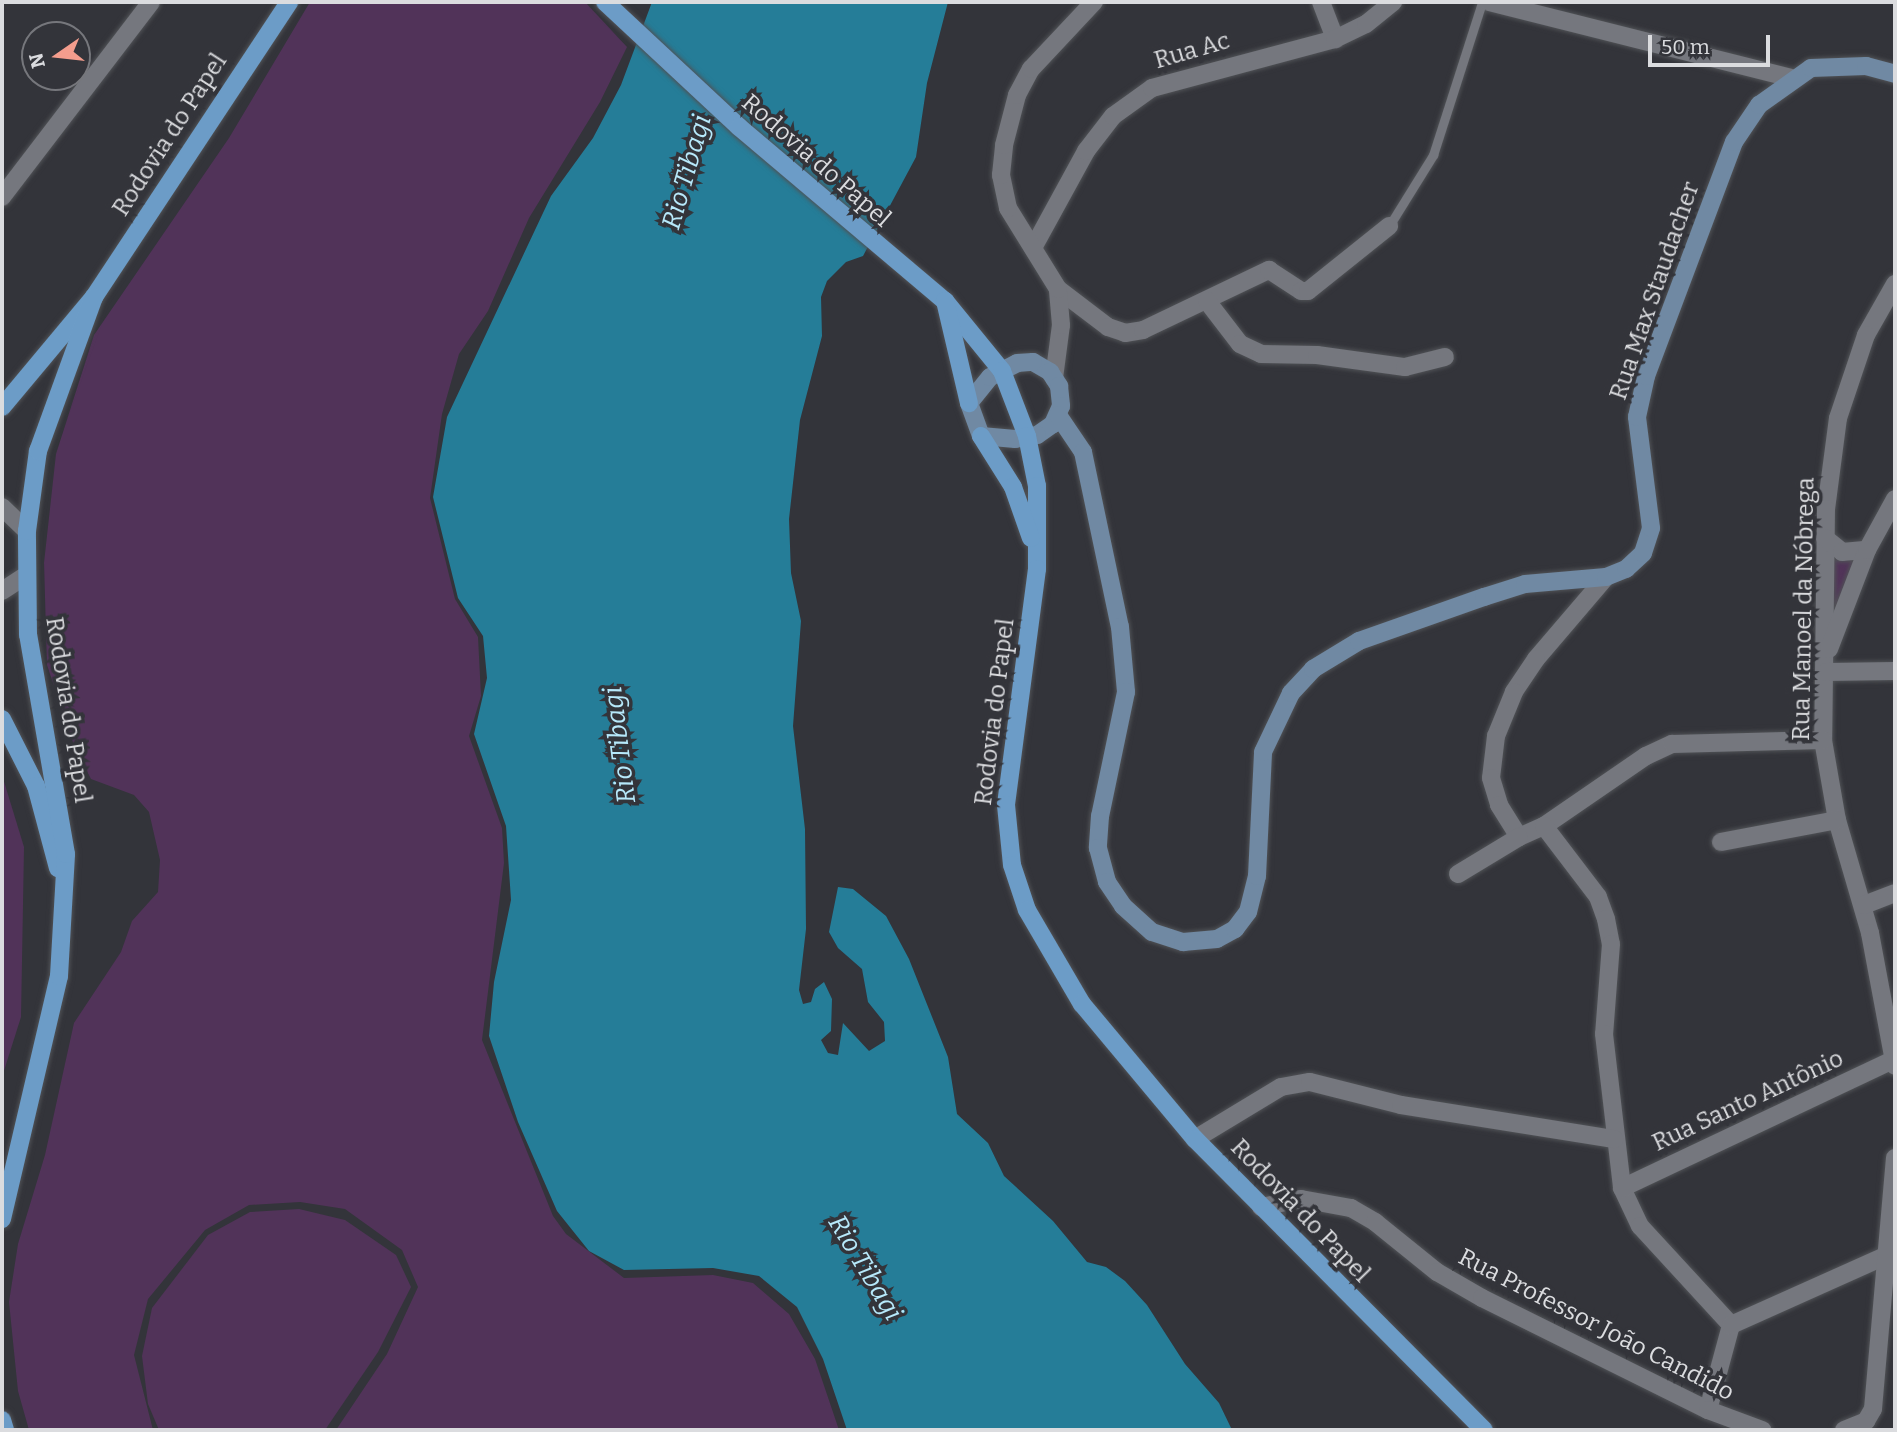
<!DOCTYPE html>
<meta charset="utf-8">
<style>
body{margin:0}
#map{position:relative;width:1897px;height:1432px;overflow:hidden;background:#33343a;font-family:Bitter,serif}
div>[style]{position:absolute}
.green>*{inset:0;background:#513359}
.water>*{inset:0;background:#257d98}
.roads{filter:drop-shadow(0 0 2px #505256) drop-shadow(0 0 2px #505256)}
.lane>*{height:9px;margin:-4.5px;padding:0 4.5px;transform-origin:4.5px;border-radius:4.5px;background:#75777e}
.street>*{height:18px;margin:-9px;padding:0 9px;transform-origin:9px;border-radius:9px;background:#75777e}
.secondary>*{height:18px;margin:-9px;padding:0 9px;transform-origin:9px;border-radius:9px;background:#7089a3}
.primary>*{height:18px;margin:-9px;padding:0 9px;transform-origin:9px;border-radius:9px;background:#6c9cc7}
span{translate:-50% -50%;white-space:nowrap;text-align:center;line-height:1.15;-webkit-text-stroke:7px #33343a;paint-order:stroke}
.street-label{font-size:24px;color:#dbdcdf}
.water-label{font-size:26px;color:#b7e9fb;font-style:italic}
.frame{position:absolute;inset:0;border:4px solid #dbdcdf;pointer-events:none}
.north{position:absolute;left:21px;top:21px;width:70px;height:70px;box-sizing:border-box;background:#33343a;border:2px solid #76777c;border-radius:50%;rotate:256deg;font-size:19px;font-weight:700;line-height:28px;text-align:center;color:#dbdcdf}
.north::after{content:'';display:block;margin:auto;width:24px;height:32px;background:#f49d8d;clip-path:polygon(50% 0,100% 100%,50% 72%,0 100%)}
.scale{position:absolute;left:1648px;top:35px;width:122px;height:32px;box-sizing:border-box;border:4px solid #dbdcdf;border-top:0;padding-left:9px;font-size:21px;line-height:24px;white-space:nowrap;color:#dbdcdf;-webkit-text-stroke:5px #33343a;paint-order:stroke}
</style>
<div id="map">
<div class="green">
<i style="clip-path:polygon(310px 2px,585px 2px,627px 47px,600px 102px,529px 218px,488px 311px,459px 354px,442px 414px,430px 498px,455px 599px,478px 637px,481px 696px,469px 736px,502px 828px,504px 863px,482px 1040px,553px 1216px,566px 1234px,624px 1278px,713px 1275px,753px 1283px,789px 1314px,815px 1359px,839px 1430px,336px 1430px,387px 1354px,418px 1287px,402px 1250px,345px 1209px,300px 1202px,249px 1205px,205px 1230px,148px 1299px,134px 1355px,153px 1430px,29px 1430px,18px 1391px,9px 1302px,18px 1244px,45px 1155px,74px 1023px,121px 952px,132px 921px,158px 892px,160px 860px,149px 812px,134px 795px,91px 779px,74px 746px,47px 665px,44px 563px,56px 454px,94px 335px,229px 138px)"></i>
<i style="clip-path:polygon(1830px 545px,1859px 560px,1827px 645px)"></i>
<i style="clip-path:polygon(2px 775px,24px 847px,21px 1017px,2px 1077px)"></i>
<i style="clip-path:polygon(299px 1209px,345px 1220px,396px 1255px,411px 1287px,378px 1352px,325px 1430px,159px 1430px,148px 1404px,142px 1356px,152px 1308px,208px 1235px,250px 1212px)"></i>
</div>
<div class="water">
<i style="clip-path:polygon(652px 2px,948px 2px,927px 83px,916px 157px,863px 256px,846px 262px,827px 281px,821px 297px,822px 336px,800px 420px,789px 519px,791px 573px,801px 621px,793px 726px,805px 829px,806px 929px,799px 990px,803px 1004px,811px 1002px,815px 989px,824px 982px,832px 999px,831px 1031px,821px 1040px,828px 1053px,838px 1055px,843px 1023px,869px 1051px,885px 1041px,884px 1022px,868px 1002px,862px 969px,838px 948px,829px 932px,838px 887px,853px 889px,886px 916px,909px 959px,948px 1057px,957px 1114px,988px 1143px,1004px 1176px,1053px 1221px,1087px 1262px,1106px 1267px,1125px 1281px,1147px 1305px,1185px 1364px,1219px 1403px,1232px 1430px,847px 1430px,823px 1359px,797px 1307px,759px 1276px,713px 1268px,624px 1270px,589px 1251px,557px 1211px,518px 1122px,489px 1036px,494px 982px,511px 900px,506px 826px,474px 734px,487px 678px,483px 636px,458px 598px,433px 497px,447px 417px,551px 196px,593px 138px,621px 85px)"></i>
</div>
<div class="roads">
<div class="lane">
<i style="left:1389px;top:226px;width:84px;rotate:-58.2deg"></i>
<i style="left:1433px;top:155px;width:161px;rotate:-72.2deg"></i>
</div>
<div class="street">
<i style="left:1321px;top:2px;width:40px;rotate:69deg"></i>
<i style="left:1489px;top:2px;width:311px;rotate:14.1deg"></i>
<i style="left:2px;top:197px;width:245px;rotate:-52.6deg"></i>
<i style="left:1033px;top:248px;width:111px;rotate:-61.3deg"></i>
<i style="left:1086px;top:151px;width:44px;rotate:-52.4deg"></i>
<i style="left:1113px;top:116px;width:48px;rotate:-35.7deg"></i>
<i style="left:1152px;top:88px;width:189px;rotate:-15deg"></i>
<i style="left:1335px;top:39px;width:34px;rotate:-26deg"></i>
<i style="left:1366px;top:24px;width:35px;rotate:-39deg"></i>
<i style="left:1895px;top:284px;width:59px;rotate:119.6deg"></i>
<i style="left:1866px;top:335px;width:88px;rotate:108.6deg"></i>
<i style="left:1838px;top:418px;width:92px;rotate:97.5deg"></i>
<i style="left:1826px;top:509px;width:231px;rotate:90.7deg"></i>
<i style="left:1823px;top:740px;width:81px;rotate:80.1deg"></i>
<i style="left:1837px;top:820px;width:118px;rotate:73.7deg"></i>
<i style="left:1870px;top:933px;width:135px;rotate:79.4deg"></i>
<i style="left:1058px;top:289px;width:63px;rotate:37.2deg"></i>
<i style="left:1108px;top:327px;width:18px;rotate:19deg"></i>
<i style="left:1125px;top:333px;width:18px;rotate:-9deg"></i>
<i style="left:1143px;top:330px;width:140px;rotate:-25.5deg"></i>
<i style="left:1269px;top:270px;width:38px;rotate:33deg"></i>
<i style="left:1301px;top:291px;width:7px"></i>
<i style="left:1308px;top:291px;width:104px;rotate:-38.7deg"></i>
<i style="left:1207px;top:301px;width:54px;rotate:52.5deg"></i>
<i style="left:1240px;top:344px;width:23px;rotate:25deg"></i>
<i style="left:1261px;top:354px;width:56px;rotate:1deg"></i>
<i style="left:1317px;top:355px;width:89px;rotate:7.8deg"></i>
<i style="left:1405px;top:367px;width:41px;rotate:-14deg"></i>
<i style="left:1054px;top:378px;width:53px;rotate:-82.5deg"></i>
<i style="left:1061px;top:325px;width:36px;rotate:-95deg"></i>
<i style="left:1058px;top:289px;width:95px;rotate:-121.7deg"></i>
<i style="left:1008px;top:208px;width:34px;rotate:-102deg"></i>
<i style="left:1001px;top:175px;width:30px;rotate:-84deg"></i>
<i style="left:1004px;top:145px;width:52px;rotate:-75.4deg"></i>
<i style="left:1017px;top:95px;width:30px;rotate:-62deg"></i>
<i style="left:1031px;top:69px;width:92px;rotate:-46.8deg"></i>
<i style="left:2px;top:507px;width:35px;rotate:44deg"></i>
<i style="left:1825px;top:538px;width:22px;rotate:39deg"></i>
<i style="left:1842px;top:552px;width:25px;rotate:-5deg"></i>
<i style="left:1606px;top:577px;width:108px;rotate:130.5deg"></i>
<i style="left:1536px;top:659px;width:40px;rotate:124deg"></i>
<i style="left:1514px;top:692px;width:48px;rotate:112.2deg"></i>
<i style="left:1496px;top:736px;width:42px;rotate:96.8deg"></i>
<i style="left:1491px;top:778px;width:28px;rotate:73deg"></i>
<i style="left:1499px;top:805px;width:38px;rotate:58deg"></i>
<i style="left:1519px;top:837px;width:27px;rotate:-24deg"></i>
<i style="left:1544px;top:826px;width:124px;rotate:-34.5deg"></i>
<i style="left:1646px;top:756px;width:29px;rotate:-25deg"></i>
<i style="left:1672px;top:744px;width:151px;rotate:-1.5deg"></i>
<i style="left:2px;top:591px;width:30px;rotate:-33deg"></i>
<i style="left:1829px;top:649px;width:106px;rotate:-69deg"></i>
<i style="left:1867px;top:550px;width:58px;rotate:-61.2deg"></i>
<i style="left:1826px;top:672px;width:69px;rotate:-0.8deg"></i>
<i style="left:1544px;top:826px;width:89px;rotate:52.7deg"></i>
<i style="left:1598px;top:897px;width:23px;rotate:70deg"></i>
<i style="left:1606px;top:919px;width:25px;rotate:79deg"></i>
<i style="left:1611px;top:944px;width:90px;rotate:94.4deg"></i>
<i style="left:1604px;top:1034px;width:155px;rotate:83.3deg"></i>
<i style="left:1622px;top:1188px;width:42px;rotate:64.7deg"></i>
<i style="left:1640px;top:1226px;width:134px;rotate:47.4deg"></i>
<i style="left:1731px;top:1325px;width:88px;rotate:105.1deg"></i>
<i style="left:1721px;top:842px;width:118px;rotate:-10.7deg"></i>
<i style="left:1458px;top:874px;width:71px;rotate:-31.2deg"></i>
<i style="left:1864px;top:905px;width:33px;rotate:-21deg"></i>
<i style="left:1195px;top:1139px;width:100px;rotate:-31.2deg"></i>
<i style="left:1281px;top:1087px;width:29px;rotate:-10deg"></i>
<i style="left:1310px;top:1082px;width:94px;rotate:14.2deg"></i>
<i style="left:1401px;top:1105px;width:216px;rotate:9.1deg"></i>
<i style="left:1622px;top:1188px;width:302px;rotate:-25.3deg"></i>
<i style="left:1261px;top:1207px;width:41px;rotate:-11.3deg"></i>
<i style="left:1301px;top:1199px;width:51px;rotate:10.2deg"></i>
<i style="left:1351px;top:1208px;width:28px;rotate:30deg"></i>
<i style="left:1375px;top:1222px;width:80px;rotate:38.9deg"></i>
<i style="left:1437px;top:1272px;width:52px;rotate:30deg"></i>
<i style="left:1482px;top:1298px;width:252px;rotate:26.4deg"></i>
<i style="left:1708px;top:1410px;width:58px;rotate:20.3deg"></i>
<i style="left:1731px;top:1325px;width:169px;rotate:-24.1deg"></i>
<i style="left:1844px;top:1430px;width:24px;rotate:-22deg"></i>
<i style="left:1866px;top:1421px;width:14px;rotate:-60deg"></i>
<i style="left:1873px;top:1409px;width:252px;rotate:-85deg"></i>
</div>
<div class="secondary">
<i style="left:1033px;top:362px;width:20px;rotate:30deg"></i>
<i style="left:1050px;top:372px;width:17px;rotate:57deg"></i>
<i style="left:1059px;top:386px;width:20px;rotate:84deg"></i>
<i style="left:1061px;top:406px;width:20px;rotate:114deg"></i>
<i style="left:1053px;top:424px;width:19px;rotate:145deg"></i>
<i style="left:1037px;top:435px;width:22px;rotate:170deg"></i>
<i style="left:1015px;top:439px;width:34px;rotate:-175deg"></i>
<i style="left:981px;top:436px;width:35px;rotate:-110deg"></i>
<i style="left:969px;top:403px;width:33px;rotate:-51deg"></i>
<i style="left:990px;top:377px;width:30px;rotate:-27deg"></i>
<i style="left:1017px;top:363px;width:16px;rotate:-4deg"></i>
<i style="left:1058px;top:415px;width:45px;rotate:56deg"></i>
<i style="left:1083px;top:452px;width:179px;rotate:78.1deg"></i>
<i style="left:1120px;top:627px;width:65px;rotate:84.7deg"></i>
<i style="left:1126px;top:692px;width:127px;rotate:101.8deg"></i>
<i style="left:1100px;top:816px;width:32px;rotate:94deg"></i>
<i style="left:1098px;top:848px;width:35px;rotate:75deg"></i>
<i style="left:1107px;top:882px;width:29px;rotate:56deg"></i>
<i style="left:1123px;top:906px;width:39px;rotate:42deg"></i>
<i style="left:1152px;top:932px;width:33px;rotate:18deg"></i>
<i style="left:1183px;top:942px;width:34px;rotate:-5deg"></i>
<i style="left:1217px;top:939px;width:21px;rotate:-29deg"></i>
<i style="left:1235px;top:929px;width:21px;rotate:-53deg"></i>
<i style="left:1248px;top:912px;width:37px;rotate:-76deg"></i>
<i style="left:1257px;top:876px;width:124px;rotate:-87.2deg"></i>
<i style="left:1263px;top:752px;width:65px;rotate:-64.6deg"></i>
<i style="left:1291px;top:693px;width:33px;rotate:-47deg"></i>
<i style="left:1313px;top:669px;width:54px;rotate:-31.3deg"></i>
<i style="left:1359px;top:641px;width:133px;rotate:-19.4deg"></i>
<i style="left:1484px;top:597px;width:43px;rotate:-17.6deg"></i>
<i style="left:1525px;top:584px;width:81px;rotate:-4.9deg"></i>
<i style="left:1606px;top:577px;width:22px;rotate:-22deg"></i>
<i style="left:1626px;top:569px;width:23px;rotate:-43deg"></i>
<i style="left:1643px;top:553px;width:26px;rotate:-72deg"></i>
<i style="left:1651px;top:528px;width:112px;rotate:-97.2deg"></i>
<i style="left:1637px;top:417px;width:42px;rotate:-77.6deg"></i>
<i style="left:1646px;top:376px;width:250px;rotate:-69.4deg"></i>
<i style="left:1734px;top:142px;width:45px;rotate:-56deg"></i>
<i style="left:1759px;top:105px;width:64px;rotate:-35.4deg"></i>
<i style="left:1811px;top:68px;width:55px;rotate:-2.1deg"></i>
<i style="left:1866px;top:66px;width:30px;rotate:15deg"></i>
</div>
<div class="primary">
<i style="left:605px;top:2px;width:183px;rotate:43deg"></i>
<i style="left:739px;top:127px;width:270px;rotate:40.2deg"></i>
<i style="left:945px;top:301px;width:90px;rotate:50.8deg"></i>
<i style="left:1002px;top:371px;width:70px;rotate:69deg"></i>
<i style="left:1027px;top:436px;width:51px;rotate:78.7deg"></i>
<i style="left:1037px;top:486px;width:83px;rotate:90deg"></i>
<i style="left:1037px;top:569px;width:238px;rotate:97.5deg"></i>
<i style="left:1006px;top:805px;width:60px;rotate:84.3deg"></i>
<i style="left:1012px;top:865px;width:47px;rotate:71.6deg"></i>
<i style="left:1027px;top:910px;width:109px;rotate:59.7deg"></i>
<i style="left:1082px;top:1004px;width:176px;rotate:50.1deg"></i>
<i style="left:1195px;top:1139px;width:410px;rotate:45.2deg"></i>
<i style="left:945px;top:301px;width:105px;rotate:76.8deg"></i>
<i style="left:2px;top:407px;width:143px;rotate:-50.1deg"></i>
<i style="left:94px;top:297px;width:354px;rotate:-56.5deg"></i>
<i style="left:981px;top:436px;width:60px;rotate:57.9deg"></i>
<i style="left:1013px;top:487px;width:54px;rotate:70.6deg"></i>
<i style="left:2px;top:719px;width:75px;rotate:63.1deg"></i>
<i style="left:36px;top:786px;width:85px;rotate:75deg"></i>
<i style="left:2px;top:1219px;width:250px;rotate:-76.8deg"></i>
<i style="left:59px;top:976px;width:122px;rotate:-86.7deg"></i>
<i style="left:66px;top:854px;width:222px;rotate:-99.8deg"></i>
<i style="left:28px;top:635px;width:104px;rotate:-90.6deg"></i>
<i style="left:27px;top:531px;width:81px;rotate:-82.2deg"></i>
<i style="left:38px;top:451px;width:164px;rotate:-70deg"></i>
<i style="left:2px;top:1420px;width:10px;rotate:73deg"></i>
</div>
</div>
<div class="street-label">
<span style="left:1192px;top:51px;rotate:-16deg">Rua Ac</span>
<span style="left:170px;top:135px;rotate:-57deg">Rodovia do Papel</span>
<span style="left:816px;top:161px;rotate:41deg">Rodovia do Papel</span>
<span style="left:1655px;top:291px;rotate:-71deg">Rua Max Staudacher</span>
<span style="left:1804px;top:609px;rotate:-89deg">Rua Manoel da Nóbrega</span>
<span style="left:68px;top:710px;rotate:81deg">Rodovia do Papel</span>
<span style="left:995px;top:712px;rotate:-83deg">Rodovia do Papel</span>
<span style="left:1748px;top:1101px;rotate:-25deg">Rua Santo Antônio</span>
<span style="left:1300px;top:1211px;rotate:46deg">Rodovia do Papel</span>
<span style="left:1596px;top:1325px;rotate:27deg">Rua Professor João Candido</span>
</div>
<div class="water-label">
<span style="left:687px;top:172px;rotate:-74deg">Rio Tibagi</span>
<span style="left:620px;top:745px;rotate:-97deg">Rio Tibagi</span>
<span style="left:865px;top:1268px;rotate:59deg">Rio Tibagi</span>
</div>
<div class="frame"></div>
<div class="north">N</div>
<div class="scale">50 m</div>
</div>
